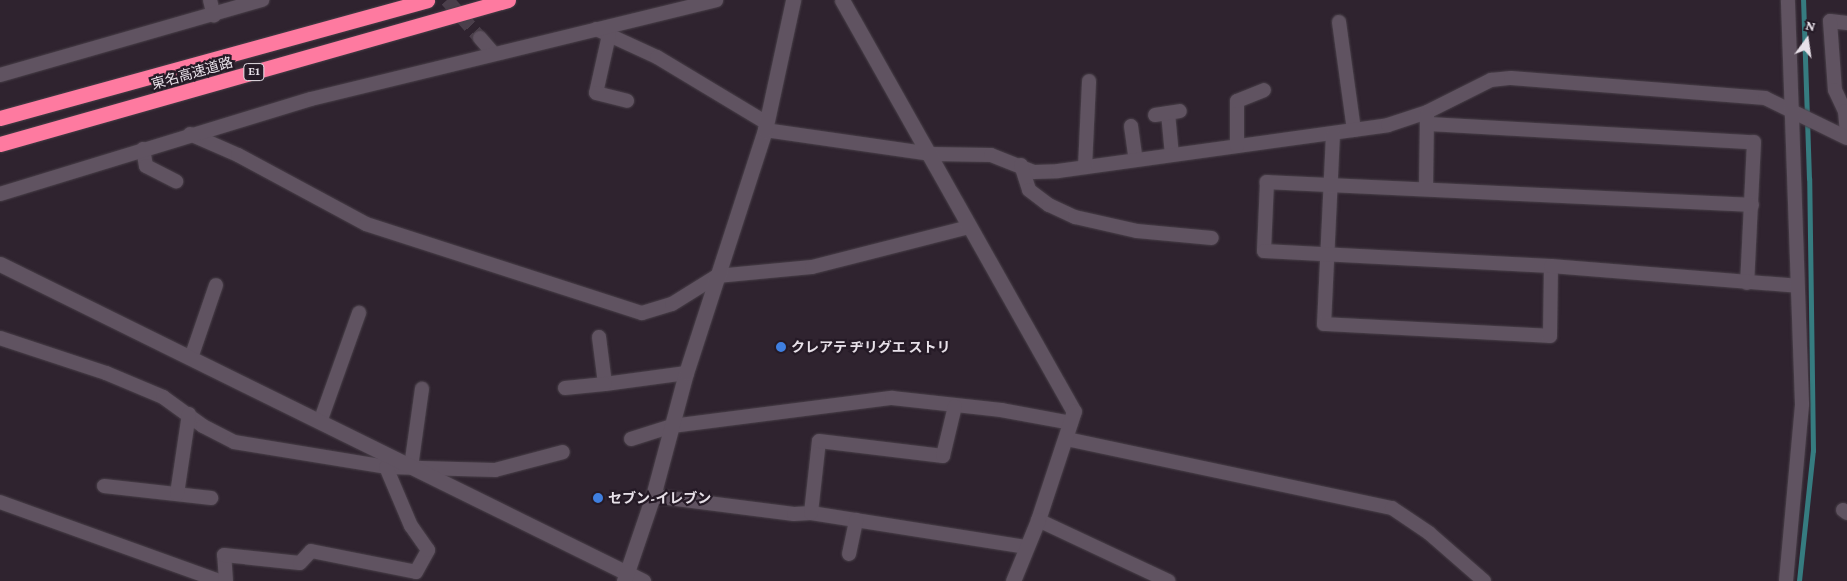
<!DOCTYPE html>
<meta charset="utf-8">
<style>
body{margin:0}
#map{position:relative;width:1847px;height:581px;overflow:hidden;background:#2f232f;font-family:"Crimson Pro","Noto Sans JP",serif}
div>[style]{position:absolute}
.stream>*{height:4.5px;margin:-2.25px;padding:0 2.25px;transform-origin:2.25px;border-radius:2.25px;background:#367c80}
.street-tunnel>*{height:14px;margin-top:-7px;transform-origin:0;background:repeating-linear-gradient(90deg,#4b3f4b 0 14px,transparent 0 21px)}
.roads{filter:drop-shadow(0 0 1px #494049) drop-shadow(0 0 1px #494049)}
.street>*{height:14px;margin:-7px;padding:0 7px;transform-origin:7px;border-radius:7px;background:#605361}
.secondary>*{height:15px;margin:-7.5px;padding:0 7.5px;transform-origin:7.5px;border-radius:7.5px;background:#605361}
.highway>*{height:15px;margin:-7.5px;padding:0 7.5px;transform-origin:7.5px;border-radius:7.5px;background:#fe7aa0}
.dots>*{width:14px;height:14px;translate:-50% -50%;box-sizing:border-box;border:2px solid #251a26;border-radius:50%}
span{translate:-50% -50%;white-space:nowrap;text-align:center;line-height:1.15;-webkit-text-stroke:4.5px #251a26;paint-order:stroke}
.shield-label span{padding:1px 4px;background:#251a26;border:1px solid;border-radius:4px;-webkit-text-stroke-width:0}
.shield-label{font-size:12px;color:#e7e0e8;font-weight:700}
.street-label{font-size:14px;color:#e7e0e8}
.poi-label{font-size:14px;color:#e7e0e8;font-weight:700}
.left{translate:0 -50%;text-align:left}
.north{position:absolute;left:1782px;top:15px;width:50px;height:50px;-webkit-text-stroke:4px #251a26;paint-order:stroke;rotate:14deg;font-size:14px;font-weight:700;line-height:20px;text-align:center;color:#e7e0e8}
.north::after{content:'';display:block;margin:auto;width:18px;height:22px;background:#e7e0e8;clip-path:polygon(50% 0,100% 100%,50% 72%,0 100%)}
</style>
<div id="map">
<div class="stream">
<i style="left:1799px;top:581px;width:131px;rotate:-83.9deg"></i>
<i style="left:1813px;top:451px;width:272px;rotate:-90.8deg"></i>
<i style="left:1809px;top:179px;width:179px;rotate:-91.9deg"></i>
</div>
<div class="street-tunnel">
<i style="left:447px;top:0;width:50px;rotate:49deg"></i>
</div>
<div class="roads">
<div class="street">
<i style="left:210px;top:0;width:16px;rotate:76deg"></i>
<i style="left:1339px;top:22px;width:109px;rotate:82.1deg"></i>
<i style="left:1847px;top:23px;width:17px;rotate:-173deg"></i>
<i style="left:1830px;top:21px;width:69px;rotate:85.9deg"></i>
<i style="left:1835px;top:90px;width:23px;rotate:65deg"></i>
<i style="left:1845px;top:111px;width:22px;rotate:85deg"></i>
<i style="left:596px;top:29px;width:67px;rotate:24.7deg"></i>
<i style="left:657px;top:57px;width:128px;rotate:31deg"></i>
<i style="left:609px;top:35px;width:59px;rotate:102.6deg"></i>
<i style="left:596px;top:93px;width:32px;rotate:14deg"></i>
<i style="left:480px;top:38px;width:20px;rotate:49deg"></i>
<i style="left:0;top:75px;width:273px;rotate:-16deg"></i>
<i style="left:1168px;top:113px;width:42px;rotate:84.6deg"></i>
<i style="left:1155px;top:115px;width:25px;rotate:-9deg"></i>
<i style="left:1427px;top:124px;width:327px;rotate:3.2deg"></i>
<i style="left:1754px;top:142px;width:141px;rotate:92.8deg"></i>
<i style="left:1131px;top:126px;width:34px;rotate:82deg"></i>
<i style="left:765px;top:130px;width:168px;rotate:8.2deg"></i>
<i style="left:931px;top:154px;width:60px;rotate:1deg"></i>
<i style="left:991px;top:155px;width:46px;rotate:21.6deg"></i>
<i style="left:1034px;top:172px;width:24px;rotate:-2deg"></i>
<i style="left:1058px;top:171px;width:333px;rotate:-7.9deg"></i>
<i style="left:1388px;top:125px;width:41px;rotate:-18.4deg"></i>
<i style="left:1427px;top:112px;width:72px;rotate:-26.6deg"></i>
<i style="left:1491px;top:80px;width:20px;rotate:-6deg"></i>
<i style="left:1511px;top:78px;width:255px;rotate:4.5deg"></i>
<i style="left:1765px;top:98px;width:91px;rotate:26deg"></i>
<i style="left:190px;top:134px;width:52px;rotate:23.6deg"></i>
<i style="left:238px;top:155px;width:145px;rotate:28.3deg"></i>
<i style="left:366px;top:224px;width:290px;rotate:17.9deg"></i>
<i style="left:642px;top:313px;width:31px;rotate:-17deg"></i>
<i style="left:672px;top:304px;width:53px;rotate:-31.9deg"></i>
<i style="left:717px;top:276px;width:95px;rotate:-5.4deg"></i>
<i style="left:812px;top:267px;width:162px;rotate:-14.3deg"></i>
<i style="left:1333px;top:134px;width:190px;rotate:92.7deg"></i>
<i style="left:1324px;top:324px;width:226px;rotate:3deg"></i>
<i style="left:1550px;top:336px;width:70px;rotate:-89.2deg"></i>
<i style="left:1237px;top:146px;width:45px;rotate:-90deg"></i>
<i style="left:1237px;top:101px;width:29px;rotate:-22deg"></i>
<i style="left:143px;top:149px;width:17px;rotate:80deg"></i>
<i style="left:146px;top:166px;width:34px;rotate:27deg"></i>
<i style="left:1021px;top:165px;width:26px;rotate:72deg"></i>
<i style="left:1029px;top:190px;width:25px;rotate:37deg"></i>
<i style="left:1049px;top:205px;width:29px;rotate:25deg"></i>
<i style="left:1075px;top:217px;width:64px;rotate:12.7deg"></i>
<i style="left:1137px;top:231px;width:75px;rotate:5.3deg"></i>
<i style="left:1085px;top:167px;width:86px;rotate:-87.3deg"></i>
<i style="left:1426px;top:187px;width:72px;rotate:-89.2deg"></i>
<i style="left:0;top:194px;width:325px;rotate:-17deg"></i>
<i style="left:311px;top:99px;width:417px;rotate:-13.7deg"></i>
<i style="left:1752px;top:205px;width:486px;rotate:-177.3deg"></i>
<i style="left:1267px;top:182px;width:69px;rotate:92.5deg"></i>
<i style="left:1264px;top:251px;width:287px;rotate:3deg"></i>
<i style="left:1551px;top:266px;width:247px;rotate:4.6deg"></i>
<i style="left:599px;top:337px;width:47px;rotate:82.7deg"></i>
<i style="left:605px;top:384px;width:82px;rotate:-7.7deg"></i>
<i style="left:0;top:338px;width:112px;rotate:18.3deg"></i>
<i style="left:106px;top:373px;width:62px;rotate:22.8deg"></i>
<i style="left:163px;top:397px;width:49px;rotate:35.9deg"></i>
<i style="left:203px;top:426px;width:35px;rotate:27deg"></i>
<i style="left:234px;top:442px;width:154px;rotate:9.3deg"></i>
<i style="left:386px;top:467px;width:109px;rotate:1.6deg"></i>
<i style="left:495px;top:470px;width:70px;rotate:-14.8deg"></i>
<i style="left:191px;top:358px;width:77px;rotate:-71.1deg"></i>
<i style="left:565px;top:388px;width:40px;rotate:-5.7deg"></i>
<i style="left:320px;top:422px;width:116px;rotate:-70.3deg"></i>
<i style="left:631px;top:439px;width:43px;rotate:-17.6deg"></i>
<i style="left:672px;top:426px;width:222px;rotate:-7.3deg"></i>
<i style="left:892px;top:398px;width:110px;rotate:6.3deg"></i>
<i style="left:1001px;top:410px;width:71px;rotate:10.5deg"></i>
<i style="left:1067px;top:439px;width:332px;rotate:12deg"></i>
<i style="left:1392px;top:508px;width:45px;rotate:34deg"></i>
<i style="left:1429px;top:533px;width:73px;rotate:41.1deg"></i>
<i style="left:411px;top:467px;width:79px;rotate:-82deg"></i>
<i style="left:104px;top:486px;width:108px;rotate:6.4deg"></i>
<i style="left:177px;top:494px;width:81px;rotate:-81.5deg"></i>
<i style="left:653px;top:496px;width:142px;rotate:7.3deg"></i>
<i style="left:794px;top:514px;width:17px;rotate:-3deg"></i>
<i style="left:811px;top:513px;width:217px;rotate:9deg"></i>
<i style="left:0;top:502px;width:234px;rotate:19.8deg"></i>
<i style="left:1843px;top:510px;width:5px;rotate:37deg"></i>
<i style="left:811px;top:513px;width:72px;rotate:-83.7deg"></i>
<i style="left:819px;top:441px;width:125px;rotate:6.9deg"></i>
<i style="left:943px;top:456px;width:51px;rotate:-76.5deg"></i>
<i style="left:1038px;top:520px;width:144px;rotate:25.1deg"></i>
<i style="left:849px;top:554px;width:35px;rotate:-78deg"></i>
<i style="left:226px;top:581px;width:26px;rotate:-94deg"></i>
<i style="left:224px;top:555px;width:76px;rotate:6deg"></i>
<i style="left:300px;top:563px;width:16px;rotate:-47deg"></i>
<i style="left:311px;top:551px;width:107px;rotate:11.3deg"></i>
<i style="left:416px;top:572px;width:25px;rotate:-61deg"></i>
<i style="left:428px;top:550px;width:29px;rotate:-125deg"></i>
<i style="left:411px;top:526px;width:64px;rotate:-113deg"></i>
<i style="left:1786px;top:581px;width:178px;rotate:-84.8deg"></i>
<i style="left:1802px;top:404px;width:404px;rotate:-92deg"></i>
</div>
<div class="secondary">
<i style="left:842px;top:0;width:472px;rotate:60.6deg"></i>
<i style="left:1074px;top:411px;width:115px;rotate:108.3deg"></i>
<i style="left:1038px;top:520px;width:66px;rotate:112.3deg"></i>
<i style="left:0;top:264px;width:717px;rotate:26.24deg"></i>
<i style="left:624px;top:581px;width:90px;rotate:-71.2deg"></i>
<i style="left:653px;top:496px;width:127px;rotate:-75deg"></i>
<i style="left:686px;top:373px;width:256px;rotate:-72deg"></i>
<i style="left:765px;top:130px;width:133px;rotate:-77.8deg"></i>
</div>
<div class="highway">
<i style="left:0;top:118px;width:443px;rotate:-15.4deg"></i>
<i style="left:0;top:144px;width:528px;rotate:-15.83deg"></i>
</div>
</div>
<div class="dots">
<i style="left:781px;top:347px;background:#3f7fe0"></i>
<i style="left:598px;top:498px;background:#3f7fe0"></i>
</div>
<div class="shield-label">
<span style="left:254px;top:72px">E1</span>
</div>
<div class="street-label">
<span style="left:192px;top:73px;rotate:-16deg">東名高速道路</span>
</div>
<div class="poi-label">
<span class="left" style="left:791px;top:347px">クレアテ ヂリグエ ストリ</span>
<span class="left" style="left:608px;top:498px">セブン-イレブン</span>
</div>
<div class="north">N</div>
</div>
